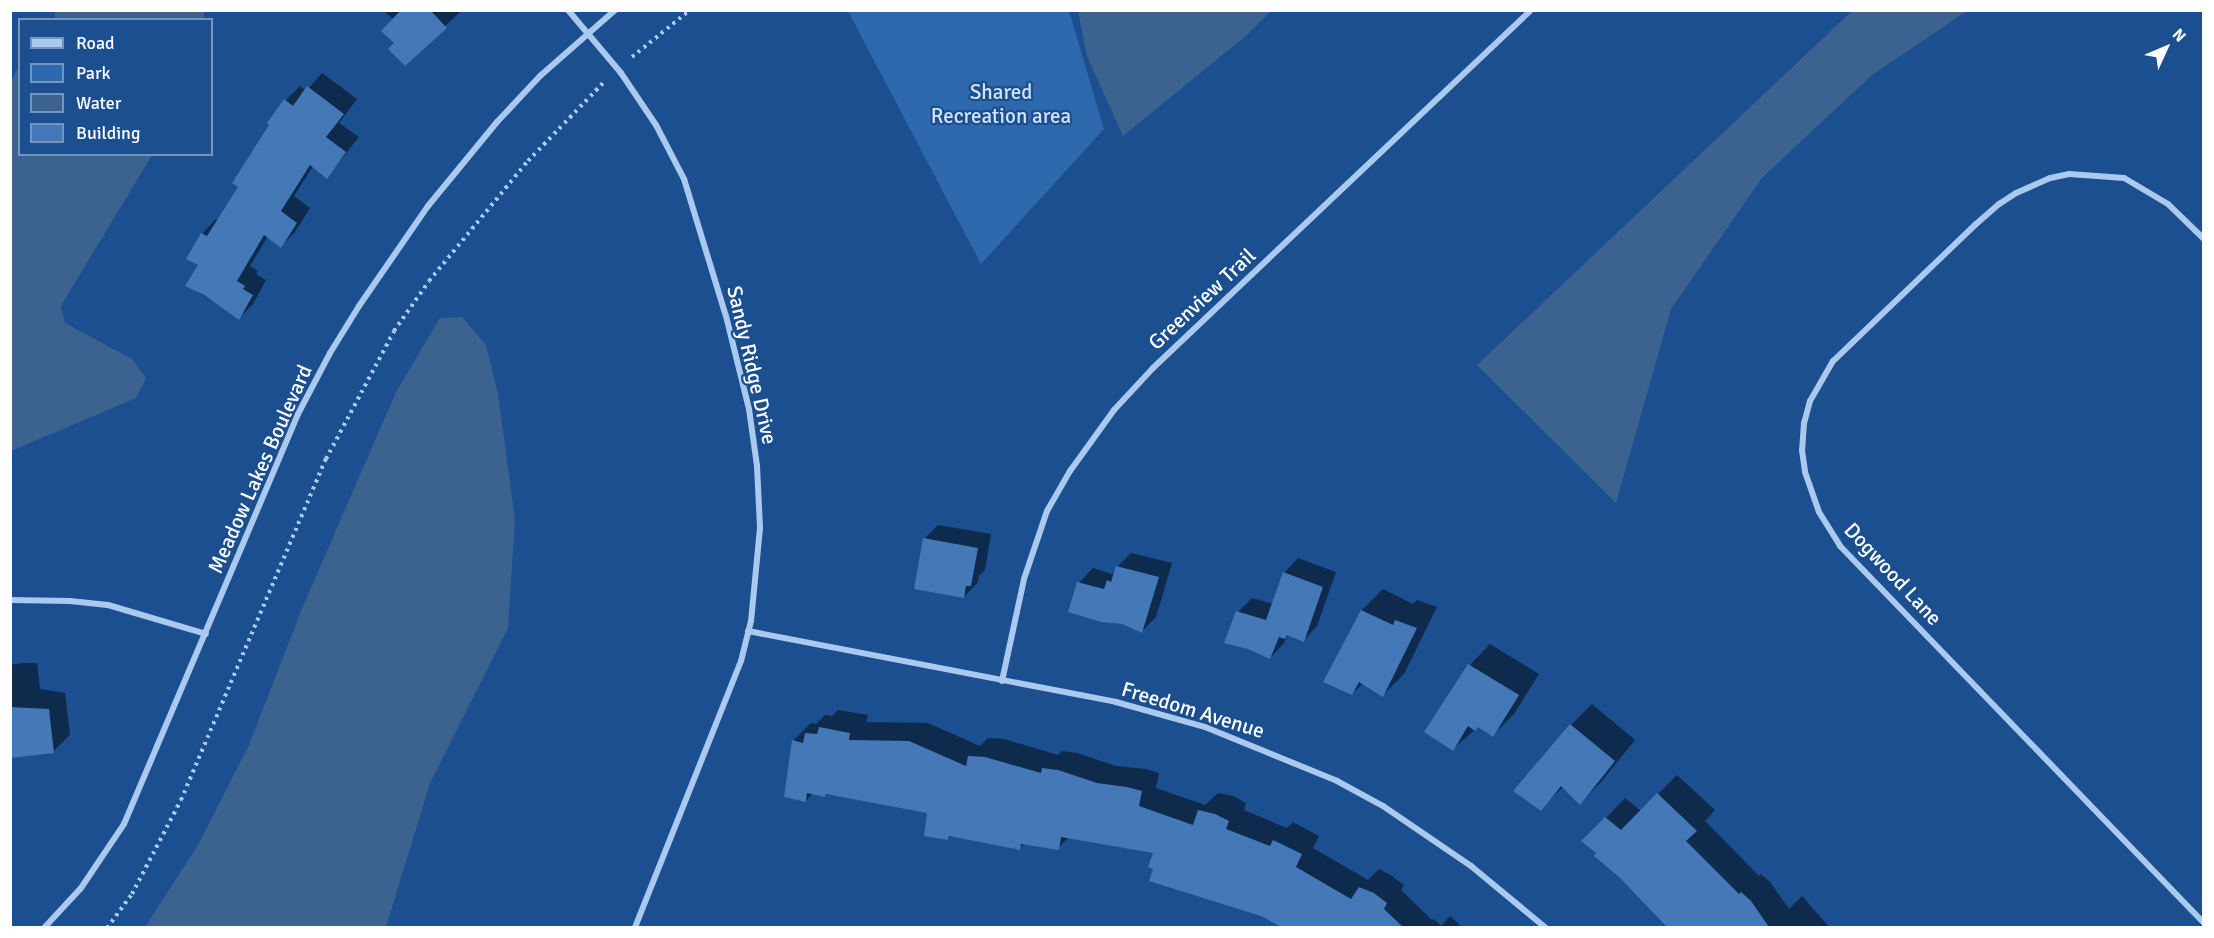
<!DOCTYPE html>
<style>
body{margin:0}
#map{position:relative;width:2214px;height:938px;overflow:hidden;background:#1b4f8f;font-family:Signika,sans-serif}
div>[style]{position:absolute}
.green>*{inset:0;background:#2e69ad}
.water>*{inset:0;background:#3c6290;transform-origin:0 0}
.shadow>*{inset:0;background:#0007}
.building>*{inset:0;background:#4478b7}
.path>*{height:4px;margin-top:-2px;transform-origin:0;background:repeating-linear-gradient(90deg,#a9c9ee 0 3px,transparent 0 7.5px)}
.minor>*{height:6px;margin:-3px;padding:0 3px;transform-origin:3px;border-radius:3px;background:#a9c9ee}
span{translate:-50% -50%;white-space:nowrap;text-align:center;line-height:1.15;-webkit-text-stroke:4.5px #1b4f8f;paint-order:stroke}
.park-label{font-size:21px;color:#cfe3fa}
.street-label{font-size:21px;color:#fff}
.frame{position:absolute;inset:0;border:12px solid #fff;pointer-events:none}
.legend{position:absolute;left:18px;top:18px;width:195px;height:138px;box-sizing:border-box;background:#1b4f8f;border:2px solid #7695bc;margin:0;padding:8px 10px;list-style:none;font-size:18px;color:#fff}
.legend li{display:flex;align-items:center;gap:12px;height:30px}
.legend b{width:30px;border:2px solid #7695bc}
.north{position:absolute;left:2136px;top:18px;width:60px;height:60px;-webkit-text-stroke:4px #1b4f8f;paint-order:stroke;rotate:46deg;font-size:16px;font-weight:700;line-height:24px;text-align:center;color:#fff}
.north::after{content:'';display:block;margin:auto;width:21px;height:27px;background:#fff;clip-path:polygon(50% 0,100% 100%,50% 72%,0 100%)}
</style>
<div id="map">
<div class="green">
<i style="clip-path:polygon(848px 11px,1069px 11px,1104px 129px,981px 264px)"></i>
</div>
<div class="water">
<i style="left:55px;top:11px;width:149px;height:11px"></i>
<i style="clip-path:polygon(1078px 11px,1078px 10px,1271px 11px,1247px 35px,1123px 136px,1087px 56px)"></i>
<i style="clip-path:polygon(1852px 11px,1967px 11px,1872px 75px,1762px 178px,1671px 309px,1616px 503px,1477px 365px)"></i>
<i style="clip-path:polygon(19px 66px,20px 154px,152px 155px,61px 306px,65px 323px,132px 359px,146px 378px,136px 398px,11px 451px,10px 83px)"></i>
<i style="clip-path:polygon(462px 317px,486px 345px,498px 394px,515px 519px,508px 628px,430px 783px,386px 927px,145px 927px,198px 845px,249px 745px,301px 611px,396px 392px,440px 318px)"></i>
</div>
<div class="shadow">
<i style="clip-path:polygon(387px 10px,458px 10px,460px 12px,405px 64px,396px 43px,394px 20px,385px 12px)"></i>
<i style="clip-path:polygon(322px 73px,357px 99px,339px 123px,359px 137px,327px 177px,313px 166px,294px 196px,310px 208px,295px 232px,281px 246px,268px 236px,250px 266px,258px 271px,256px 274px,266px 280px,253px 304px,239px 318px,187px 285px,200px 265px,202px 234px,216px 219px,219px 221px,240px 187px,286px 100px,300px 86px,306px 91px)"></i>
<i style="clip-path:polygon(938px 525px,991px 534px,985px 570px,979px 576px,978px 582px,964px 597px,924px 539px)"></i>
<i style="clip-path:polygon(1131px 553px,1172px 563px,1156px 617px,1142px 631px,1079px 583px,1093px 568px,1115px 575px,1117px 567px)"></i>
<i style="clip-path:polygon(1298px 558px,1336px 572px,1317px 626px,1303px 641px,1288px 634px,1284px 643px,1270px 658px,1238px 612px,1252px 598px,1273px 604px,1284px 573px)"></i>
<i style="clip-path:polygon(1383px 589px,1413px 604px,1417px 600px,1437px 607px,1404px 674px,1383px 695px,1363px 683px,1352px 694px,1325px 681px,1362px 610px)"></i>
<i style="clip-path:polygon(1490px 644px,1539px 674px,1514px 714px,1493px 735px,1479px 726px,1453px 749px,1426px 731px,1470px 665px)"></i>
<i style="clip-path:polygon(23px 663px,37px 663px,40px 689px,65px 693px,70px 735px,53px 752px,10px 756px,10px 665px)"></i>
<i style="clip-path:polygon(1592px 704px,1635px 740px,1601px 782px,1580px 803px,1563px 787px,1540px 809px,1571px 725px)"></i>
<i style="clip-path:polygon(838px 710px,868px 715px,866px 722px,928px 723px,980px 746px,988px 738px,1004px 739px,1058px 755px,1062px 751px,1077px 753px,1116px 766px,1146px 769px,1159px 773px,1156px 788px,1205px 805px,1218px 793px,1233px 796px,1246px 803px,1244px 810px,1287px 828px,1293px 822px,1319px 836px,1313px 848px,1368px 880px,1379px 869px,1392px 876px,1404px 885px,1401px 890px,1432px 920px,1434px 919px,1441px 926px,1450px 916px,1463px 928px,1305px 928px,1279px 910px,1155px 868px,1155px 852px,1069px 837px,1058px 848px,1025px 843px,1020px 848px,951px 835px,948px 839px,928px 811px,828px 793px,825px 796px,813px 793px,806px 801px,793px 741px,811px 723px,816px 724px,825px 715px,832px 716px)"></i>
<i style="clip-path:polygon(1677px 775px,1715px 810px,1705px 821px,1759px 876px,1761px 874px,1770px 882px,1789px 909px,1802px 896px,1830px 928px,1670px 928px,1620px 876px,1606px 818px,1625px 798px,1641px 811px)"></i>
</div>
<div class="building">
<i style="clip-path:polygon(401px 10px,430px 10px,447px 28px,405px 66px,388px 49px,394px 43px,381px 31px)"></i>
<i style="clip-path:polygon(307px 86px,344px 114px,326px 137px,346px 152px,327px 179px,310px 165px,281px 211px,297px 223px,281px 248px,264px 235px,237px 281px,245px 286px,243px 289px,253px 295px,239px 320px,204px 295px,185px 286px,198px 265px,186px 259px,201px 233px,207px 236px,238px 187px,232px 183px,269px 125px,267px 123px,284px 99px,293px 106px)"></i>
<i style="clip-path:polygon(923px 538px,978px 548px,971px 586px,966px 586px,964px 598px,914px 589px)"></i>
<i style="clip-path:polygon(1116px 566px,1159px 577px,1142px 633px,1122px 624px,1101px 622px,1068px 612px,1077px 582px,1104px 589px,1107px 580px,1111px 582px)"></i>
<i style="clip-path:polygon(1283px 572px,1323px 587px,1304px 642px,1287px 635px,1285px 639px,1279px 637px,1270px 659px,1248px 649px,1224px 643px,1236px 611px,1266px 620px)"></i>
<i style="clip-path:polygon(1361px 610px,1393px 625px,1395px 620px,1417px 628px,1383px 697px,1359px 682px,1352px 695px,1323px 682px)"></i>
<i style="clip-path:polygon(1468px 664px,1519px 695px,1493px 737px,1478px 727px,1475px 731px,1468px 726px,1453px 751px,1424px 732px)"></i>
<i style="clip-path:polygon(10px 707px,49px 709px,54px 753px,10px 758px)"></i>
<i style="clip-path:polygon(1570px 724px,1615px 761px,1580px 805px,1561px 786px,1541px 811px,1513px 791px)"></i>
<i style="clip-path:polygon(819px 727px,850px 733px,849px 740px,909px 741px,966px 766px,968px 756px,985px 757px,1041px 773px,1042px 768px,1058px 770px,1097px 783px,1127px 787px,1142px 791px,1139px 806px,1193px 825px,1198px 810px,1215px 814px,1229px 821px,1226px 829px,1270px 846px,1273px 840px,1302px 854px,1296px 867px,1351px 899px,1359px 887px,1374px 893px,1387px 903px,1384px 909px,1403px 927px,1281px 927px,1261px 916px,1149px 881px,1153px 869px,1148px 867px,1153px 853px,1061px 837px,1059px 850px,1021px 844px,1020px 850px,949px 836px,948px 840px,924px 836px,927px 813px,826px 794px,825px 797px,807px 793px,806px 802px,784px 797px,792px 740px,803px 743px,805px 733px,817px 734px)"></i>
<i style="clip-path:polygon(1657px 793px,1697px 831px,1686px 841px,1739px 894px,1741px 892px,1751px 901px,1769px 927px,1667px 927px,1619px 877px,1594px 856px,1596px 853px,1581px 841px,1605px 817px,1621px 830px)"></i>
</div>
<div class="path">
<i style="left:632px;top:57px;width:75px;rotate:-39deg"></i>
<i style="left:107px;top:928px;width:42px;rotate:-53.7deg"></i>
<i style="left:132px;top:894px;width:106px;rotate:-62.5deg"></i>
<i style="left:181px;top:800px;width:371px;rotate:-67deg"></i>
<i style="left:326px;top:459px;width:145px;rotate:-62deg"></i>
<i style="left:394px;top:331px;width:61px;rotate:-55deg"></i>
<i style="left:429px;top:281px;width:156px;rotate:-50.5deg"></i>
<i style="left:528px;top:161px;width:110px;rotate:-46.1deg"></i>
</div>
<div class="minor">
<i style="left:568px;top:10px;width:82px;rotate:49.9deg"></i>
<i style="left:621px;top:73px;width:63px;rotate:56.1deg"></i>
<i style="left:656px;top:125px;width:61px;rotate:62.6deg"></i>
<i style="left:684px;top:179px;width:143px;rotate:73deg"></i>
<i style="left:726px;top:316px;width:96px;rotate:76.1deg"></i>
<i style="left:749px;top:409px;width:58px;rotate:82deg"></i>
<i style="left:757px;top:466px;width:62px;rotate:87.2deg"></i>
<i style="left:760px;top:528px;width:93px;rotate:95.5deg"></i>
<i style="left:751px;top:621px;width:41px;rotate:104deg"></i>
<i style="left:741px;top:661px;width:287px;rotate:111.7deg"></i>
<i style="left:2204px;top:239px;width:50px;rotate:-135.8deg"></i>
<i style="left:2168px;top:204px;width:51px;rotate:-149.4deg"></i>
<i style="left:2124px;top:178px;width:55px;rotate:-175.8deg"></i>
<i style="left:2069px;top:174px;width:19px;rotate:168deg"></i>
<i style="left:2050px;top:178px;width:37px;rotate:156deg"></i>
<i style="left:2016px;top:193px;width:20px;rotate:147deg"></i>
<i style="left:1999px;top:204px;width:30px;rotate:139deg"></i>
<i style="left:1976px;top:224px;width:198px;rotate:136.2deg"></i>
<i style="left:1833px;top:361px;width:46px;rotate:119.9deg"></i>
<i style="left:1810px;top:401px;width:23px;rotate:105deg"></i>
<i style="left:1804px;top:423px;width:27px;rotate:94deg"></i>
<i style="left:1802px;top:450px;width:22px;rotate:82deg"></i>
<i style="left:1805px;top:472px;width:42px;rotate:70.7deg"></i>
<i style="left:1819px;top:512px;width:40px;rotate:58deg"></i>
<i style="left:1840px;top:546px;width:524px;rotate:46.01deg"></i>
<i style="left:10px;top:600px;width:60px;rotate:1deg"></i>
<i style="left:70px;top:601px;width:38px;rotate:6deg"></i>
<i style="left:108px;top:605px;width:102px;rotate:16.5deg"></i>
<i style="left:748px;top:631px;width:375px;rotate:10.9deg"></i>
<i style="left:1116px;top:702px;width:92px;rotate:15.7deg"></i>
<i style="left:1205px;top:727px;width:143px;rotate:22.2deg"></i>
<i style="left:1337px;top:781px;width:52px;rotate:28.5deg"></i>
<i style="left:1383px;top:806px;width:107px;rotate:34.3deg"></i>
<i style="left:1471px;top:866px;width:97px;rotate:39.6deg"></i>
<i style="left:1002px;top:681px;width:104px;rotate:-77.8deg"></i>
<i style="left:1024px;top:579px;width:72px;rotate:-71.3deg"></i>
<i style="left:1047px;top:511px;width:46px;rotate:-60.1deg"></i>
<i style="left:1070px;top:471px;width:75px;rotate:-54.2deg"></i>
<i style="left:1114px;top:410px;width:57px;rotate:-47.1deg"></i>
<i style="left:1153px;top:368px;width:521px;rotate:-43.44deg"></i>
<i style="left:44px;top:928px;width:54px;rotate:-47.2deg"></i>
<i style="left:81px;top:888px;width:77px;rotate:-56.1deg"></i>
<i style="left:124px;top:824px;width:445px;rotate:-67deg"></i>
<i style="left:298px;top:414px;width:69px;rotate:-62.3deg"></i>
<i style="left:330px;top:353px;width:55px;rotate:-58.3deg"></i>
<i style="left:359px;top:306px;width:121px;rotate:-55.4deg"></i>
<i style="left:428px;top:206px;width:109px;rotate:-50.6deg"></i>
<i style="left:497px;top:122px;width:63px;rotate:-46.9deg"></i>
<i style="left:540px;top:76px;width:100px;rotate:-41.3deg"></i>
</div>
<div class="park-label">
<span style="left:1001px;top:104px">Shared<br>Recreation area</span>
</div>
<div class="street-label">
<span style="left:1202px;top:299px;rotate:-43deg">Greenview Trail</span>
<span style="left:752px;top:365px;rotate:77deg">Sandy Ridge Drive</span>
<span style="left:260px;top:469px;rotate:-66deg">Meadow Lakes Boulevard</span>
<span style="left:1893px;top:574px;rotate:47deg">Dogwood Lane</span>
<span style="left:1193px;top:710px;rotate:17deg">Freedom Avenue</span>
</div>
<div class="frame"></div>
<ul class="legend">
<li><b style="height:8px;background:#a9c9ee"></b>Road</li>
<li><b style="height:16px;background:#2e69ad"></b>Park</li>
<li><b style="height:16px;background:#3c6290"></b>Water</li>
<li><b style="height:16px;background:#4478b7"></b>Building</li>
</ul>
<div class="north">N</div>
</div>
